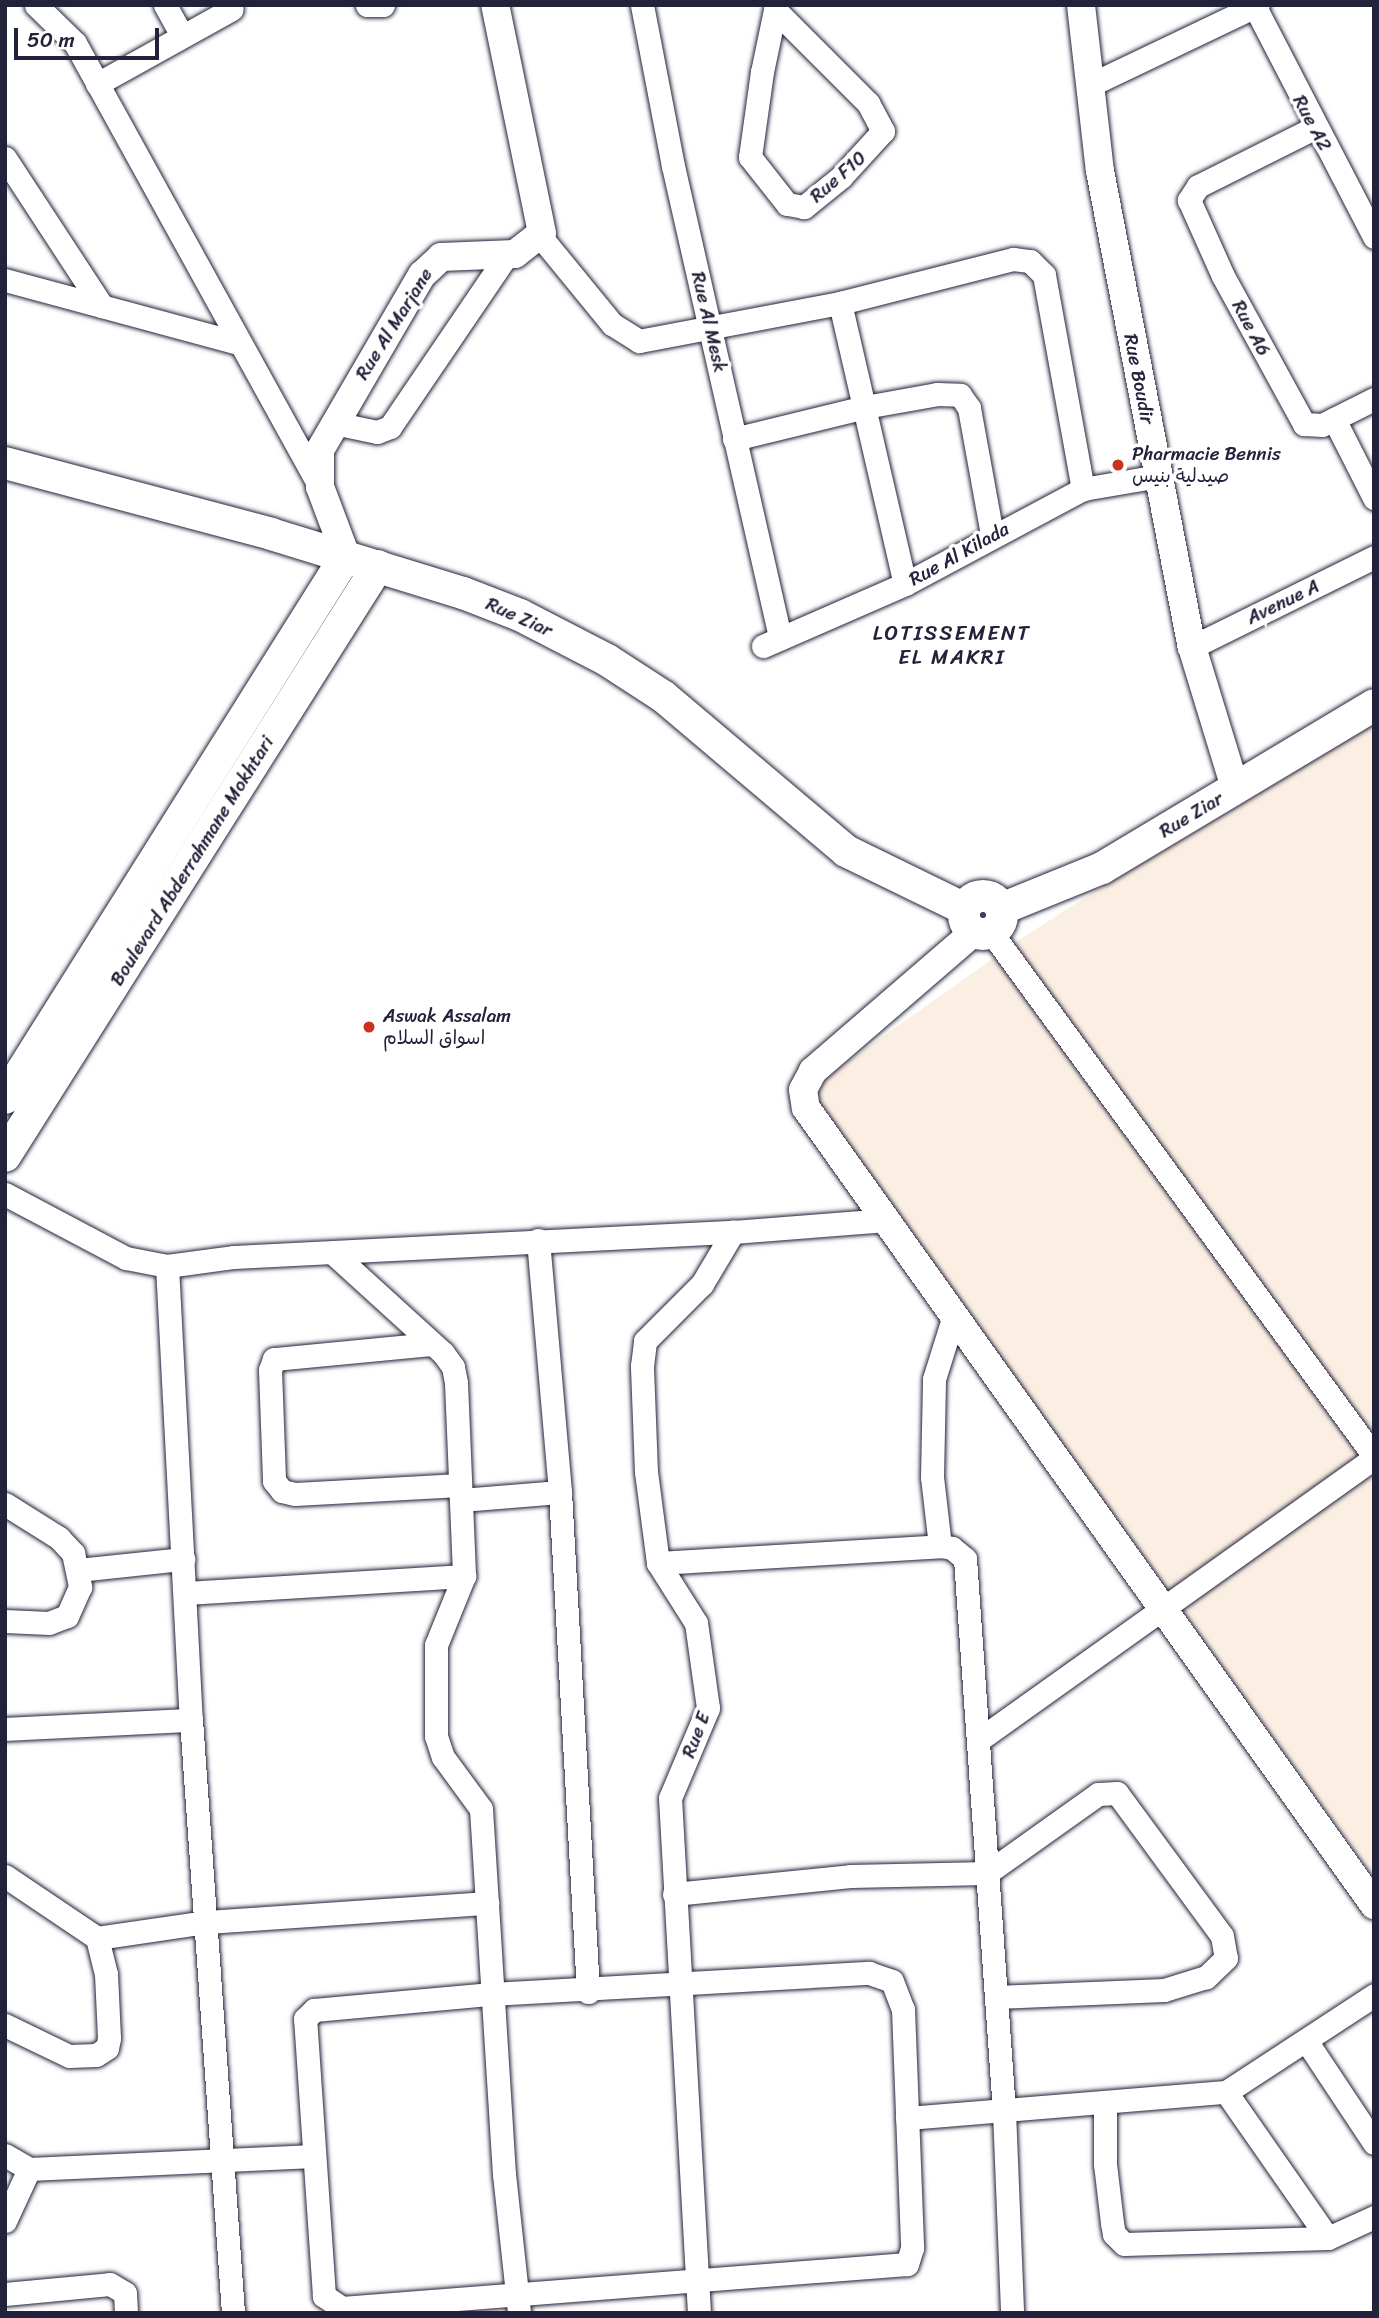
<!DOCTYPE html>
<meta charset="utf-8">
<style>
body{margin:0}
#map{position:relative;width:1379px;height:2318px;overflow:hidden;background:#fff;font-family:Sriracha,"Playpen Sans Arabic",sans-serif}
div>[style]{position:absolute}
.built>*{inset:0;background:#fbeee2}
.roads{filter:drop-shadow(0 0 2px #22223b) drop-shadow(0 0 2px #22223b)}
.minor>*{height:23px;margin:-11.5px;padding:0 11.5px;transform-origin:11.5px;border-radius:11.5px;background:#fff}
.tertiary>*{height:28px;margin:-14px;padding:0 14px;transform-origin:14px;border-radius:14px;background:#fff}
.secondary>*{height:32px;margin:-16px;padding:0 16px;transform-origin:16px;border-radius:16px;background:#fff}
.secondary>.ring{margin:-16px;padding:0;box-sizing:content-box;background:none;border:32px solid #fff;border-radius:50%}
.dots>*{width:19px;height:19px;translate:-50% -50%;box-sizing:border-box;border:4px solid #fff;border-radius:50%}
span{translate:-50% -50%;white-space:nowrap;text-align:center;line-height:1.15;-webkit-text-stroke:7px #fff;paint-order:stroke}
.street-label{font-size:19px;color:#22223b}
.poi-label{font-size:19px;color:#22223b}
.left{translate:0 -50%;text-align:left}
.neighbourhood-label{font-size:21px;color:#22223b;letter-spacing:2px}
.frame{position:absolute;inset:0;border:7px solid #22223b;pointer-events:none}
.scale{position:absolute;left:14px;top:28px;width:145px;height:32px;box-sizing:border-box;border:4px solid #22223b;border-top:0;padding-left:9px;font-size:21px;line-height:24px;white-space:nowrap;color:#22223b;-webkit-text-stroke:5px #fff;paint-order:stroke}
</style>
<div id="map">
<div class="built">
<i style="clip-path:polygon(1374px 712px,1374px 1877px,809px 1089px,1016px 942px)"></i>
</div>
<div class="roads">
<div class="minor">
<i style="left:36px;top:5px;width:54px;rotate:44.3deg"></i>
<i style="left:75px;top:43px;width:507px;rotate:61.11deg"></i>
<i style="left:165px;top:5px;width:35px;rotate:61deg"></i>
<i style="left:367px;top:5px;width:16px"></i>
<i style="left:642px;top:5px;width:164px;rotate:79.1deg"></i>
<i style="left:673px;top:166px;width:484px;rotate:77.2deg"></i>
<i style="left:1255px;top:7px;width:259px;rotate:62.6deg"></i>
<i style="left:775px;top:10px;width:132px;rotate:45deg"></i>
<i style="left:868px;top:103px;width:32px;rotate:62deg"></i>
<i style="left:883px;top:131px;width:62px;rotate:132.4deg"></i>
<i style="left:841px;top:177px;width:48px;rotate:141deg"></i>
<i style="left:804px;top:207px;width:17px;rotate:-170deg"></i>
<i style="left:787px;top:204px;width:60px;rotate:-128.2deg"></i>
<i style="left:750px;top:157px;width:86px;rotate:-82deg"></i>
<i style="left:762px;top:72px;width:63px;rotate:-78.2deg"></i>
<i style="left:775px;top:10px;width:5px;rotate:-68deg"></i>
<i style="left:97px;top:84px;width:154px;rotate:-29.1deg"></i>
<i style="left:1090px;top:85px;width:186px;rotate:-25.5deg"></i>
<i style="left:1314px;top:128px;width:130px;rotate:153.4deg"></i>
<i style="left:1198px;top:186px;width:17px;rotate:123deg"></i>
<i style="left:1189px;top:200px;width:83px;rotate:65.9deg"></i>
<i style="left:1223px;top:276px;width:169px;rotate:61.3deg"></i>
<i style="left:1304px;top:424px;width:18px;rotate:3deg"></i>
<i style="left:1322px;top:425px;width:58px;rotate:-26.6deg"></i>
<i style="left:5px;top:158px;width:177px;rotate:56.8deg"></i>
<i style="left:540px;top:236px;width:114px;rotate:50.7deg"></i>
<i style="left:612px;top:324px;width:32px;rotate:32deg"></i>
<i style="left:639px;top:341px;width:205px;rotate:-10.7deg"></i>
<i style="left:840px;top:303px;width:179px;rotate:-14.3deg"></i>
<i style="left:1013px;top:259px;width:17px;rotate:7deg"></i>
<i style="left:1030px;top:261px;width:20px;rotate:45deg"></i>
<i style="left:1044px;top:275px;width:218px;rotate:79.7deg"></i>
<i style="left:5px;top:280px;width:242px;rotate:15.1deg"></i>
<i style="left:840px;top:303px;width:288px;rotate:77deg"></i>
<i style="left:1334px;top:419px;width:89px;rotate:63.1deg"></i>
<i style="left:334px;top:423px;width:44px;rotate:11.8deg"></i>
<i style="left:377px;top:432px;width:14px;rotate:-21deg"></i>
<i style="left:390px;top:427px;width:207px;rotate:-55.8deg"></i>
<i style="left:734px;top:439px;width:135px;rotate:-13.7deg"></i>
<i style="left:865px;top:407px;width:73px;rotate:-10.2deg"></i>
<i style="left:937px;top:394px;width:23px;rotate:2deg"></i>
<i style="left:960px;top:395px;width:16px;rotate:55deg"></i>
<i style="left:969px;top:408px;width:129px;rotate:79.7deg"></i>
<i style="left:763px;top:646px;width:155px;rotate:-23.6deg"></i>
<i style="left:905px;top:584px;width:202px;rotate:-28.1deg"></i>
<i style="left:1083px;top:489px;width:76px;rotate:-9.8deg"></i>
<i style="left:1192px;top:647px;width:203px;rotate:-26.3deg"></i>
<i style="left:991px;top:932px;width:649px;rotate:53.84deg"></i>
<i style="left:5px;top:1194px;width:137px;rotate:27.9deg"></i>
<i style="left:126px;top:1258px;width:42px;rotate:11deg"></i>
<i style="left:167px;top:1266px;width:68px;rotate:-7.7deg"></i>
<i style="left:234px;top:1257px;width:500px;rotate:-2.9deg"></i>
<i style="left:733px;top:1232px;width:154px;rotate:-4.5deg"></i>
<i style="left:538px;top:1240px;width:253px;rotate:85deg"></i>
<i style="left:560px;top:1492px;width:501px;rotate:86.79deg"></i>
<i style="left:333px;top:1253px;width:149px;rotate:42.3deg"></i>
<i style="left:443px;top:1353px;width:17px;rotate:54deg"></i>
<i style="left:453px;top:1367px;width:16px;rotate:79deg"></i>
<i style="left:456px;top:1383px;width:193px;rotate:87.6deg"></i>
<i style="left:464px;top:1576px;width:74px;rotate:112.1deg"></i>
<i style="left:436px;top:1645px;width:91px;rotate:90deg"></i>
<i style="left:436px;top:1736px;width:22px;rotate:72deg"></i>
<i style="left:443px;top:1757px;width:64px;rotate:53.8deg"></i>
<i style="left:481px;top:1809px;width:366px;rotate:86.4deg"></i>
<i style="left:504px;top:2174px;width:140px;rotate:83.8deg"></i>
<i style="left:167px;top:1266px;width:455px;rotate:87deg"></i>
<i style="left:191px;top:1720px;width:594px;rotate:85.95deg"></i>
<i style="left:431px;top:1344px;width:158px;rotate:174.5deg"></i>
<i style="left:274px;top:1359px;width:12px;rotate:110deg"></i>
<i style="left:270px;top:1370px;width:111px;rotate:87.9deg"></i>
<i style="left:274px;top:1481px;width:13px;rotate:51deg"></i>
<i style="left:282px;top:1491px;width:13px;rotate:13deg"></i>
<i style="left:295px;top:1494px;width:165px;rotate:-3.1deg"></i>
<i style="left:461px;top:1500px;width:99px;rotate:-4.6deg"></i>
<i style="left:5px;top:1504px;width:64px;rotate:32.2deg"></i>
<i style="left:59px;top:1538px;width:21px;rotate:47deg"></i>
<i style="left:73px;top:1553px;width:35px;rotate:78deg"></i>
<i style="left:80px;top:1587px;width:32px;rotate:114deg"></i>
<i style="left:67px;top:1616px;width:19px;rotate:159deg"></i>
<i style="left:49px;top:1623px;width:44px;rotate:-177.4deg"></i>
<i style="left:940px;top:1546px;width:69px;rotate:-96.6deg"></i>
<i style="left:932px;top:1477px;width:98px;rotate:-88.8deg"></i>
<i style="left:934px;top:1379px;width:67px;rotate:-72.6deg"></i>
<i style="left:658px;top:1563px;width:283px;rotate:-3.4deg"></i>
<i style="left:940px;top:1546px;width:12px;rotate:9deg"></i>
<i style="left:952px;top:1548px;width:17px;rotate:40deg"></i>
<i style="left:965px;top:1559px;width:553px;rotate:85.96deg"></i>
<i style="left:1004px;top:2111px;width:202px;rotate:87.7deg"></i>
<i style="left:78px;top:1570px;width:106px;rotate:-6deg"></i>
<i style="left:186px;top:1593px;width:279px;rotate:-3.5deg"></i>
<i style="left:5px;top:1729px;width:186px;rotate:-2.8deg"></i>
<i style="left:980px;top:1739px;width:484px;rotate:-35.5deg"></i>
<i style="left:5px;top:1876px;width:111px;rotate:34deg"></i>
<i style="left:97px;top:1938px;width:37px;rotate:76deg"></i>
<i style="left:106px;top:1974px;width:64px;rotate:87.3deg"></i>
<i style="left:109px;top:2038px;width:10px;rotate:101deg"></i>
<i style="left:107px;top:2048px;width:13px;rotate:148deg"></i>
<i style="left:96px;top:2055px;width:27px;rotate:178deg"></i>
<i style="left:69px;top:2056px;width:71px;rotate:-154.2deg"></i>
<i style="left:674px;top:1894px;width:177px;rotate:-5.8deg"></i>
<i style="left:850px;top:1876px;width:137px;rotate:-1.3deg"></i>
<i style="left:987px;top:1873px;width:136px;rotate:-35.4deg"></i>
<i style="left:1098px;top:1794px;width:19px;rotate:-3deg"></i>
<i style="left:1117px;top:1793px;width:177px;rotate:53.7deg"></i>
<i style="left:1222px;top:1936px;width:22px;rotate:80deg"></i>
<i style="left:1226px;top:1958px;width:28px;rotate:136deg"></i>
<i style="left:1206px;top:1977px;width:44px;rotate:162.8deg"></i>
<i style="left:1164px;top:1990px;width:168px;rotate:177.6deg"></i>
<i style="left:97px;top:1938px;width:111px;rotate:-8.3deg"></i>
<i style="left:207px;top:1922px;width:281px;rotate:-3.9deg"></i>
<i style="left:869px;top:1973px;width:24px;rotate:19deg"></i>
<i style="left:892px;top:1981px;width:30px;rotate:69deg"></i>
<i style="left:903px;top:2009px;width:239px;rotate:87.8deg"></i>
<i style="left:912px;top:2248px;width:17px;rotate:107deg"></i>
<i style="left:907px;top:2264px;width:567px;rotate:175.55deg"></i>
<i style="left:342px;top:2308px;width:22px;rotate:-146deg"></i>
<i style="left:324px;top:2296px;width:278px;rotate:-93.9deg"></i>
<i style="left:305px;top:2019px;width:13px;rotate:-45deg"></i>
<i style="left:314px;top:2010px;width:178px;rotate:-5.2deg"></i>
<i style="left:491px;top:1994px;width:379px;rotate:-3.2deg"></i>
<i style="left:1307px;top:2042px;width:121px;rotate:56.4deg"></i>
<i style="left:1226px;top:2092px;width:178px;rotate:55.1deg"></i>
<i style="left:1105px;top:2103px;width:61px;rotate:90deg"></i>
<i style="left:1105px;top:2164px;width:59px;rotate:83.2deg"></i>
<i style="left:1112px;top:2223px;width:11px;rotate:80deg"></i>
<i style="left:1114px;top:2234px;width:14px;rotate:45deg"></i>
<i style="left:1124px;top:2244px;width:204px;rotate:-1.7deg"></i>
<i style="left:1328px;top:2238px;width:51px;rotate:-24.5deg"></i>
<i style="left:907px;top:2118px;width:320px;rotate:-4.7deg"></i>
<i style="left:1226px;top:2092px;width:177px;rotate:-33.2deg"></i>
<i style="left:5px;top:2155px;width:28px;rotate:30deg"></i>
<i style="left:29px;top:2169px;width:285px;rotate:-2.6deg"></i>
<i style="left:5px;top:2221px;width:57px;rotate:-65.2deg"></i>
<i style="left:5px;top:2294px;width:105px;rotate:-5.4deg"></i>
<i style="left:110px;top:2284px;width:17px;rotate:31deg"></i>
<i style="left:125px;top:2293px;width:20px;rotate:87deg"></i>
<i style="left:699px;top:2313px;width:516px;rotate:-93.22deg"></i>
<i style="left:670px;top:1798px;width:98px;rotate:-67.1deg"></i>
<i style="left:708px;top:1708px;width:86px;rotate:-98deg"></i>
<i style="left:696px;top:1623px;width:71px;rotate:-122.3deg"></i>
<i style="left:658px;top:1563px;width:92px;rotate:-97.5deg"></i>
<i style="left:646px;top:1472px;width:106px;rotate:-92.2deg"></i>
<i style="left:642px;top:1366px;width:25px;rotate:-83deg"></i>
<i style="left:645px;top:1341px;width:81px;rotate:-45deg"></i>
<i style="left:702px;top:1284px;width:61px;rotate:-59.2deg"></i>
</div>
<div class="tertiary">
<i style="left:1081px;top:5px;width:167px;rotate:83.5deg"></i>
<i style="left:1100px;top:171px;width:485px;rotate:79.1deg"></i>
<i style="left:1192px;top:647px;width:147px;rotate:73deg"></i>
<i style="left:346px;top:556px;width:74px;rotate:-110.6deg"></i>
<i style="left:320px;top:487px;width:37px;rotate:-90deg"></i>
<i style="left:320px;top:450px;width:203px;rotate:-59.8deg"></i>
<i style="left:422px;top:275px;width:26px;rotate:-43deg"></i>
<i style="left:441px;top:257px;width:74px;rotate:-2.3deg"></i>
<i style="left:515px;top:254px;width:34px;rotate:-38deg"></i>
<i style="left:542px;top:233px;width:233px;rotate:-101.6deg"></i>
<i style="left:974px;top:932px;width:213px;rotate:139.2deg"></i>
<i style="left:813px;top:1071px;width:21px;rotate:118deg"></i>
<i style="left:803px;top:1090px;width:18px;rotate:81deg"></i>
<i style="left:806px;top:1108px;width:979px;rotate:54.52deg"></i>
</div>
<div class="secondary">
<i style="left:5px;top:463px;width:275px;rotate:14.9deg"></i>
<i style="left:271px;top:534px;width:201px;rotate:17.1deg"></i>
<i style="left:463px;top:593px;width:61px;rotate:21.1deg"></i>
<i style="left:520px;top:615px;width:98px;rotate:27.3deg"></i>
<i style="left:607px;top:660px;width:68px;rotate:33deg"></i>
<i style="left:664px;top:697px;width:238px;rotate:40.2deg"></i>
<i style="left:846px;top:851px;width:132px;rotate:26deg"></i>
<i class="ring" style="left:964px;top:896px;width:6px;height:6px"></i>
<i style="left:1001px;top:909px;width:109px;rotate:-22.1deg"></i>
<i style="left:1102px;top:868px;width:317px;rotate:-30.9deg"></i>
<i style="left:5px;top:1098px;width:640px;rotate:-57.82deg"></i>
<i style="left:5px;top:1156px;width:698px;rotate:-57.7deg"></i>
</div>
</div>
<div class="dots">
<i style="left:1118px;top:465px;background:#c8321e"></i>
<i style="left:369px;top:1027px;background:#c8321e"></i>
</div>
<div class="street-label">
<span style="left:1312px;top:123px;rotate:62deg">Rue A2</span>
<span style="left:838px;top:177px;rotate:-41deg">Rue F10</span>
<span style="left:709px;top:322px;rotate:77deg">Rue Al Mesk</span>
<span style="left:394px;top:324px;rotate:-58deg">Rue Al Marjane</span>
<span style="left:1251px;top:328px;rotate:62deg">Rue A6</span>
<span style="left:1139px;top:379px;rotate:79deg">Rue Boudir</span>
<span style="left:959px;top:554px;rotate:-29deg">Rue Al Kilada</span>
<span style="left:1283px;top:602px;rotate:-26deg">Avenue A</span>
<span style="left:519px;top:617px;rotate:24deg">Rue Ziar</span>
<span style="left:1191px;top:815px;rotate:-31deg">Rue Ziar</span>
<span style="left:192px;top:861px;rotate:-58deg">Boulevard Abderrahmane Mokhtari</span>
<span style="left:696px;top:1735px;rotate:-69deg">Rue E</span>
</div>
<div class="poi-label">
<span class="left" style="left:1132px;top:465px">Pharmacie Bennis<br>صيدلية بنيس</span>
<span class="left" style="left:383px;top:1027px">Aswak Assalam<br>اسواق السلام</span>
</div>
<div class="neighbourhood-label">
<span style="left:952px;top:645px">LOTISSEMENT<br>EL MAKRI</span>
</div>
<div class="frame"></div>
<div class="scale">50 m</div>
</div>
